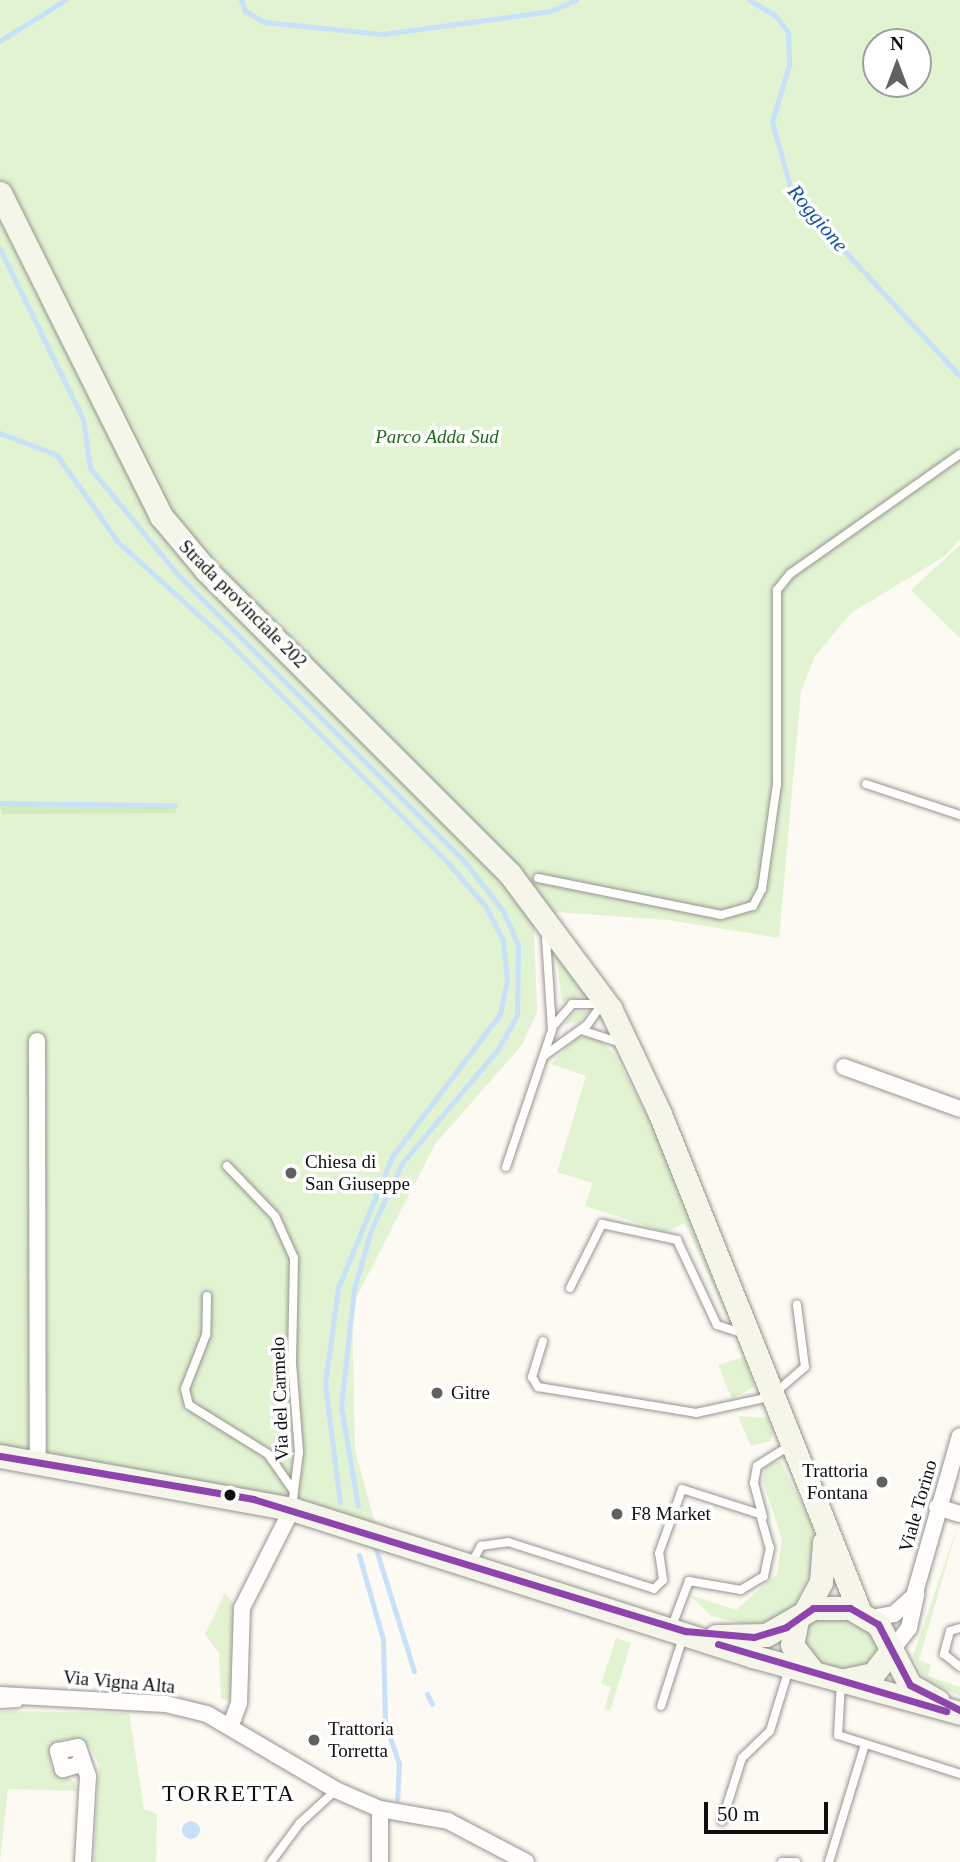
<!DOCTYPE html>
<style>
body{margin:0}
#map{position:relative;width:960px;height:1862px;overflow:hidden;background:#fcfaf2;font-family:Georgia,serif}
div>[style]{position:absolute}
.green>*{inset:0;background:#e1f3d0}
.forest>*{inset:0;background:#d0ecbe}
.water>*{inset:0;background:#c6e1f9}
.round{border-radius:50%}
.stream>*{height:5px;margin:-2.5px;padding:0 2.5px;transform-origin:2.5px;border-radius:2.5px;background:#c6e1f9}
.roads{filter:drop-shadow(0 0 2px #959491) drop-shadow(0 0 2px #959491)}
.lane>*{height:8px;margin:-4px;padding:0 4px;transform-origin:4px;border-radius:4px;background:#fffefd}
.street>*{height:16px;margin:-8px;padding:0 8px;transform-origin:8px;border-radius:8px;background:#fffefd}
.secondary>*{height:23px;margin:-11.5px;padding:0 11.5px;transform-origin:11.5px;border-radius:11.5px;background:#f5f5ea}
.bus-1>*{height:7px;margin:-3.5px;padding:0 3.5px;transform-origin:3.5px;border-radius:3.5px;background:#8e44ad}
.dots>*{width:19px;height:19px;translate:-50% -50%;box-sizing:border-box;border:4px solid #fff;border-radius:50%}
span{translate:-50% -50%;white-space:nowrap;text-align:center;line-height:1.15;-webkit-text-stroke:7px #fff;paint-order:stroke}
.park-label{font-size:19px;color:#1f6c18;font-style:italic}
.street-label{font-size:19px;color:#0e0e0e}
.poi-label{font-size:19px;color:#0e0e0e}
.left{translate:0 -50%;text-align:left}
.right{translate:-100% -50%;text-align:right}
.water-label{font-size:21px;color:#0c52ac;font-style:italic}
.quarter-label{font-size:23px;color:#0e0e0e;letter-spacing:2px}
.north{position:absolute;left:862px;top:28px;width:70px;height:70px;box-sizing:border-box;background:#fff;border:2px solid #9f9f9f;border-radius:50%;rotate:0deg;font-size:19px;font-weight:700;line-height:28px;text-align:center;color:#0e0e0e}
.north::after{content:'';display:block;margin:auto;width:24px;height:32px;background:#61615e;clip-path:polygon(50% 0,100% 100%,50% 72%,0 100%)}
.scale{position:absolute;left:704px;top:1802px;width:124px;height:32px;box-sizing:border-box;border:4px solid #0e0e0e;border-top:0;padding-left:9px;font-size:21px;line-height:24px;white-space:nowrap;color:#0e0e0e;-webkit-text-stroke:5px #fff;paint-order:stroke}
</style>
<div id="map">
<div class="green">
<i style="clip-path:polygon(evenodd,0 0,960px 0,960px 539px,945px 556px,851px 613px,815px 656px,801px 691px,779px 938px,668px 920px,558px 912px,534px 927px,537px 1012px,522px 1045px,435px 1144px,352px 1306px,355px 1450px,376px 1527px,0 1448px,0 0,876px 42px,918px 42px,918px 84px,876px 84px,876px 42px)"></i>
<i style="clip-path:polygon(960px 545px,960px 638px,911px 590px)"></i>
<i style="clip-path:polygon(556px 953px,588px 992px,586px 995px,562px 1002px)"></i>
<i style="clip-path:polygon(589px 1011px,580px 1022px,565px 1024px,574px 1012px)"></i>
<i style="clip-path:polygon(578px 1037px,599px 1038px,615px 1055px,655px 1131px,728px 1318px,685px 1223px,666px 1232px,585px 1206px,593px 1183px,557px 1172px,586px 1076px,551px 1064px)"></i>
<i style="clip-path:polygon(744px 1357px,755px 1386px,732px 1399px,718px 1365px)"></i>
<i style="clip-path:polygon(738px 1416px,767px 1418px,774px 1431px,770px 1441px,751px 1446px)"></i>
<i style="clip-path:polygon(780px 1461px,813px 1526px,816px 1573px,810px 1572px,795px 1604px,773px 1620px,751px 1625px,711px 1616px,690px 1595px,736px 1610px,777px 1574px,782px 1540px,763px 1481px,765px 1467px)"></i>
<i style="clip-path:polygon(958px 1525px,919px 1660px,931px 1665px,928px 1676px,960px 1687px,960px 1696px,925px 1680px,913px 1656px)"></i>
<i style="clip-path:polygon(225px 1593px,234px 1604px,233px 1700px,221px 1699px,219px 1653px,205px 1634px)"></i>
<i style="clip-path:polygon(831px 1613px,867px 1626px,877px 1643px,873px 1661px,851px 1672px,816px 1663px,802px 1635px,810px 1620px)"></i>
<i style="clip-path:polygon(616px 1638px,631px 1643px,610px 1711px,604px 1709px,611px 1687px,601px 1684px)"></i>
<i style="clip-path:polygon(0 1711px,129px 1713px,144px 1809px,157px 1814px,156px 1862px,94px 1862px,99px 1765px,91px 1748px,77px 1738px,58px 1741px,49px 1755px,52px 1769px,74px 1782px,77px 1791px,8px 1789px,0 1862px)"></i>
</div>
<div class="forest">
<i style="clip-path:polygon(0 803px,175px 805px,176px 813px,2px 814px)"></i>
</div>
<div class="water">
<i class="round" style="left:182px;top:1821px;width:18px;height:18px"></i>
</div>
<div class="stream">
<i style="left:241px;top:0;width:12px;rotate:70deg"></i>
<i style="left:245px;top:11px;width:22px;rotate:30deg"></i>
<i style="left:264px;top:22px;width:120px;rotate:5.8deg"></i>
<i style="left:383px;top:34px;width:169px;rotate:-7.8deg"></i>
<i style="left:550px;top:11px;width:28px;rotate:-23deg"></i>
<i style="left:749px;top:0;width:30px;rotate:30deg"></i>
<i style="left:775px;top:15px;width:21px;rotate:53deg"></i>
<i style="left:788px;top:32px;width:33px;rotate:88deg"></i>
<i style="left:789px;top:65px;width:59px;rotate:106.9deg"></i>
<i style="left:772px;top:121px;width:76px;rotate:74.7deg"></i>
<i style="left:792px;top:194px;width:248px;rotate:47.3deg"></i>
<i style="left:0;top:41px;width:77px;rotate:-32.2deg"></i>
<i style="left:0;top:249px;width:189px;rotate:64deg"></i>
<i style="left:83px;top:419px;width:49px;rotate:81.9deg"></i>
<i style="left:90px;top:468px;width:141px;rotate:50.5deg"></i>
<i style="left:180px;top:577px;width:402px;rotate:45deg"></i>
<i style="left:464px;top:861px;width:63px;rotate:52deg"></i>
<i style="left:503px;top:911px;width:36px;rotate:66deg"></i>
<i style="left:518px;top:944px;width:71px;rotate:90.8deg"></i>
<i style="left:517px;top:1015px;width:38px;rotate:119deg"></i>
<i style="left:499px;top:1048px;width:150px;rotate:130.1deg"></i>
<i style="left:402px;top:1163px;width:74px;rotate:114.8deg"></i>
<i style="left:371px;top:1230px;width:61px;rotate:106.1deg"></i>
<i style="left:354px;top:1289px;width:119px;rotate:96.3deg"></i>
<i style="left:341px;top:1407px;width:100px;rotate:80.3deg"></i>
<i style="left:0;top:433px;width:61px;rotate:21.1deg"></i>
<i style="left:57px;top:455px;width:106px;rotate:55deg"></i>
<i style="left:118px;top:542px;width:146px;rotate:42.2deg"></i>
<i style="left:226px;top:640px;width:316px;rotate:45.1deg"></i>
<i style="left:449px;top:864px;width:57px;rotate:49.3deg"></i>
<i style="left:486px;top:907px;width:37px;rotate:63deg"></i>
<i style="left:503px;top:940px;width:41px;rotate:84.4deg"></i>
<i style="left:507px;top:981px;width:34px;rotate:102deg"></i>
<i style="left:500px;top:1014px;width:179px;rotate:127.1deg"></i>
<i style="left:392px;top:1157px;width:142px;rotate:112.4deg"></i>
<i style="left:338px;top:1288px;width:97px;rotate:97.7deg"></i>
<i style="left:325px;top:1384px;width:119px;rotate:82.8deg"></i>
<i style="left:0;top:803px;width:175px;rotate:0.7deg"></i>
<i style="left:375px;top:1546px;width:131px;rotate:72.7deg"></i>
<i style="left:359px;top:1555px;width:87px;rotate:74.1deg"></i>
<i style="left:383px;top:1639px;width:84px;rotate:88.6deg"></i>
<i style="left:385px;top:1723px;width:43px;rotate:71.1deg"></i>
<i style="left:399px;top:1764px;width:35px;rotate:93deg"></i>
<i style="left:427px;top:1694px;width:11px;rotate:63deg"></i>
</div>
<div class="roads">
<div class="lane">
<i style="left:866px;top:784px;width:99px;rotate:18.3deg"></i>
<i style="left:538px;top:878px;width:187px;rotate:11.4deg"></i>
<i style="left:721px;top:915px;width:33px;rotate:-16deg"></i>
<i style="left:753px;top:906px;width:19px;rotate:-62deg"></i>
<i style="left:762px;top:889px;width:106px;rotate:-81.9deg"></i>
<i style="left:777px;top:784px;width:194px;rotate:-90deg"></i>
<i style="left:777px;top:590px;width:21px;rotate:-51deg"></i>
<i style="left:790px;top:574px;width:208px;rotate:-35.2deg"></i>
<i style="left:554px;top:1025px;width:28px;rotate:-49deg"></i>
<i style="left:572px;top:1004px;width:29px"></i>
<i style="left:581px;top:1030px;width:39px;rotate:18deg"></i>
<i style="left:545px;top:1055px;width:52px;rotate:-35.5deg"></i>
<i style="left:587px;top:1025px;width:26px;rotate:-54deg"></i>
<i style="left:227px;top:1166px;width:69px;rotate:46.2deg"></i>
<i style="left:275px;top:1216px;width:46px;rotate:65.7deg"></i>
<i style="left:294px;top:1258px;width:105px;rotate:91.1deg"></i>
<i style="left:292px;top:1363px;width:89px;rotate:85.5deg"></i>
<i style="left:299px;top:1452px;width:55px;rotate:97.3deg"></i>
<i style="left:506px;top:1167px;width:145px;rotate:-71.4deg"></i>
<i style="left:552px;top:1030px;width:94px;rotate:-93.7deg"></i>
<i style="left:570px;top:1288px;width:72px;rotate:-63.4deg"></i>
<i style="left:602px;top:1224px;width:77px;rotate:12deg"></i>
<i style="left:677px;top:1240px;width:94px;rotate:64.8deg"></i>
<i style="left:717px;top:1325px;width:29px;rotate:18deg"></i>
<i style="left:207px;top:1296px;width:39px;rotate:91deg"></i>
<i style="left:206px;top:1335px;width:58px;rotate:111.3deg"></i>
<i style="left:185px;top:1389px;width:16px;rotate:76deg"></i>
<i style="left:189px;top:1405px;width:93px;rotate:31.8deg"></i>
<i style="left:268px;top:1454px;width:44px;rotate:55.2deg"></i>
<i style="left:543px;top:1341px;width:38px;rotate:107deg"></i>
<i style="left:532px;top:1377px;width:12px;rotate:59deg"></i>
<i style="left:538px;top:1387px;width:160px;rotate:9.3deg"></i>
<i style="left:696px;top:1413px;width:76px;rotate:-12.2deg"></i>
<i style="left:770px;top:1397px;width:46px;rotate:-40.6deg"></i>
<i style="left:805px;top:1367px;width:63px;rotate:-97.4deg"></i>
<i style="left:763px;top:1517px;width:35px;rotate:-105deg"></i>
<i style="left:754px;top:1483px;width:17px;rotate:-80deg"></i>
<i style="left:757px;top:1466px;width:38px;rotate:-32deg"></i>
<i style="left:471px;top:1564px;width:21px;rotate:-61deg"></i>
<i style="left:481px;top:1546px;width:27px;rotate:-8deg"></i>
<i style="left:508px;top:1542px;width:153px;rotate:17.8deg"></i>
<i style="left:654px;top:1589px;width:13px;rotate:-45deg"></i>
<i style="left:663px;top:1580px;width:27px;rotate:-98deg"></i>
<i style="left:659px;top:1553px;width:68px;rotate:-70.2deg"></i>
<i style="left:682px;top:1489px;width:82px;rotate:17.8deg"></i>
<i style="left:760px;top:1514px;width:35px;rotate:74deg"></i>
<i style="left:770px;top:1548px;width:29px;rotate:102deg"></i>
<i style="left:764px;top:1576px;width:27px;rotate:149deg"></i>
<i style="left:741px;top:1590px;width:53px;rotate:-170.2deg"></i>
<i style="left:689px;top:1581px;width:48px;rotate:110.7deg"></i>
<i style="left:960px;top:1628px;width:10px;rotate:163deg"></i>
<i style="left:950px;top:1631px;width:24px;rotate:105deg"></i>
<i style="left:944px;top:1654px;width:21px;rotate:39deg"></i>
<i style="left:841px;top:1683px;width:52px;rotate:93.3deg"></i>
<i style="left:838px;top:1735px;width:128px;rotate:17.7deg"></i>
<i style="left:0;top:1704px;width:18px;rotate:-3deg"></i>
<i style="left:661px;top:1706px;width:72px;rotate:-72.3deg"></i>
<i style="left:722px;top:1821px;width:66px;rotate:-72.4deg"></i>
<i style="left:742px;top:1758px;width:39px;rotate:-44deg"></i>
<i style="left:770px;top:1731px;width:65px;rotate:-73deg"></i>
<i style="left:271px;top:1862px;width:49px;rotate:-53.4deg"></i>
<i style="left:300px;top:1823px;width:49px;rotate:-42.5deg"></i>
<i style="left:782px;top:1862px;width:14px"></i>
<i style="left:829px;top:1862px;width:123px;rotate:-73deg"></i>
</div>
<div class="street">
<i style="left:37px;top:1041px;width:420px;rotate:89.9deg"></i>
<i style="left:844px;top:1067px;width:123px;rotate:19.9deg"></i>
<i style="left:937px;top:1507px;width:24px;rotate:17deg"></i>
<i style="left:872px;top:1618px;width:22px;rotate:-10deg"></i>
<i style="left:894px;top:1614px;width:27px;rotate:-42deg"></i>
<i style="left:914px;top:1596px;width:166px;rotate:-74deg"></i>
<i style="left:891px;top:1651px;width:29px;rotate:-52deg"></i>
<i style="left:909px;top:1628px;width:35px;rotate:-78deg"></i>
<i style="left:0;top:1695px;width:166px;rotate:3.1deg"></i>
<i style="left:166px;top:1704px;width:42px;rotate:13.7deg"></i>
<i style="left:207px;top:1714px;width:150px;rotate:30.5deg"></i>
<i style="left:336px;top:1790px;width:48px;rotate:23.4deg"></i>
<i style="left:380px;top:1809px;width:69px;rotate:10deg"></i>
<i style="left:448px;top:1821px;width:88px;rotate:27.7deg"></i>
<i style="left:231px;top:1725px;width:23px;rotate:-70deg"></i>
<i style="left:239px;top:1703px;width:95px;rotate:-88.2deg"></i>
<i style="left:242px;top:1608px;width:111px;rotate:-63.2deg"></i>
<i style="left:81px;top:1764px;width:19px;rotate:164deg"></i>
<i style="left:63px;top:1769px;width:19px;rotate:-106deg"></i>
<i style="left:58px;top:1751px;width:20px;rotate:-11deg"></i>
<i style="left:78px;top:1747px;width:31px;rotate:71deg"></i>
<i style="left:88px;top:1776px;width:86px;rotate:93.3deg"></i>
<i style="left:380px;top:1862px;width:53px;rotate:-90deg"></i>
</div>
<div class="secondary">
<i style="left:0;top:193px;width:361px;rotate:63.5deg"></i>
<i style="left:161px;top:516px;width:70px;rotate:50.2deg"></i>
<i style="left:206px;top:570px;width:430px;rotate:45deg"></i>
<i style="left:510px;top:874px;width:167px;rotate:53.3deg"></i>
<i style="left:610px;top:1008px;width:117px;rotate:64.7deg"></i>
<i style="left:660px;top:1114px;width:534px;rotate:68.14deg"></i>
<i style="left:0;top:1456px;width:297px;rotate:10.3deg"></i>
<i style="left:292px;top:1509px;width:483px;rotate:17.7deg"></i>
<i style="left:752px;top:1656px;width:216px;rotate:15.3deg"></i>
<i style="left:805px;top:1612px;width:34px;rotate:-62deg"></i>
<i style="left:821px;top:1582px;width:40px;rotate:-85.7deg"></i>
<i style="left:797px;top:1620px;width:25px;rotate:101deg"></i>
<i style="left:792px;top:1645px;width:33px;rotate:52deg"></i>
<i style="left:716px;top:1636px;width:50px;rotate:-1.1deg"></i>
<i style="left:766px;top:1635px;width:54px;rotate:-29.9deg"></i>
<i style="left:813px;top:1608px;width:37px"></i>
<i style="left:850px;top:1608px;width:32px;rotate:30deg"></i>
<i style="left:878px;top:1624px;width:69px;rotate:62.3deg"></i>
<i style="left:910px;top:1685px;width:32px;rotate:30deg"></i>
<i style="left:845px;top:1680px;width:29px;rotate:-12deg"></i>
<i style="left:873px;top:1674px;width:29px;rotate:-52deg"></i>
</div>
</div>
<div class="bus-1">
<i style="left:0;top:1456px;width:257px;rotate:9.6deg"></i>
<i style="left:253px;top:1499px;width:452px;rotate:17deg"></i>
<i style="left:685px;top:1631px;width:69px;rotate:5deg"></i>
<i style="left:754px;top:1637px;width:34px;rotate:-17deg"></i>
<i style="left:786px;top:1627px;width:33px;rotate:-35deg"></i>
<i style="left:813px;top:1608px;width:37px"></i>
<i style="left:850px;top:1608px;width:32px;rotate:30deg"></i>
<i style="left:878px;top:1624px;width:69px;rotate:62.3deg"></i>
<i style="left:910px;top:1685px;width:56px;rotate:26.6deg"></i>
<i style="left:718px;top:1644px;width:238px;rotate:16.4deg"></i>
</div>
<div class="dots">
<i style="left:291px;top:1173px;background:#61615e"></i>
<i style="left:437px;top:1393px;background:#61615e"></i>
<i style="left:882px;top:1482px;background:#61615e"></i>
<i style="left:230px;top:1495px;background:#0e0e0e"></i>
<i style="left:617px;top:1514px;background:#61615e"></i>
<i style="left:314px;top:1740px;background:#61615e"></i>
</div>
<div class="park-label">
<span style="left:437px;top:437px">Parco Adda Sud</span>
</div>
<div class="street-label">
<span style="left:243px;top:604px;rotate:45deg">Strada provinciale 202</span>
<span style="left:280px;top:1399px;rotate:-92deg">Via del Carmelo</span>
<span style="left:918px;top:1506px;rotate:-74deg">Viale Torino</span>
<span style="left:119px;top:1682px;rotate:5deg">Via Vigna Alta</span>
</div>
<div class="poi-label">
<span class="left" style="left:305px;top:1173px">Chiesa di<br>San Giuseppe</span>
<span class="left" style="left:451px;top:1393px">Gitre</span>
<span class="right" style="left:868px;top:1482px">Trattoria<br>Fontana</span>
<span class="left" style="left:631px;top:1514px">F8 Market</span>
<span class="left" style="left:328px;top:1740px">Trattoria<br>Torretta</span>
</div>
<div class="water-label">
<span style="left:818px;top:218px;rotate:50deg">Roggione</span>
</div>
<div class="quarter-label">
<span style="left:229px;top:1794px">TORRETTA</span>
</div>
<div class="north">N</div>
<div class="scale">50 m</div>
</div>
